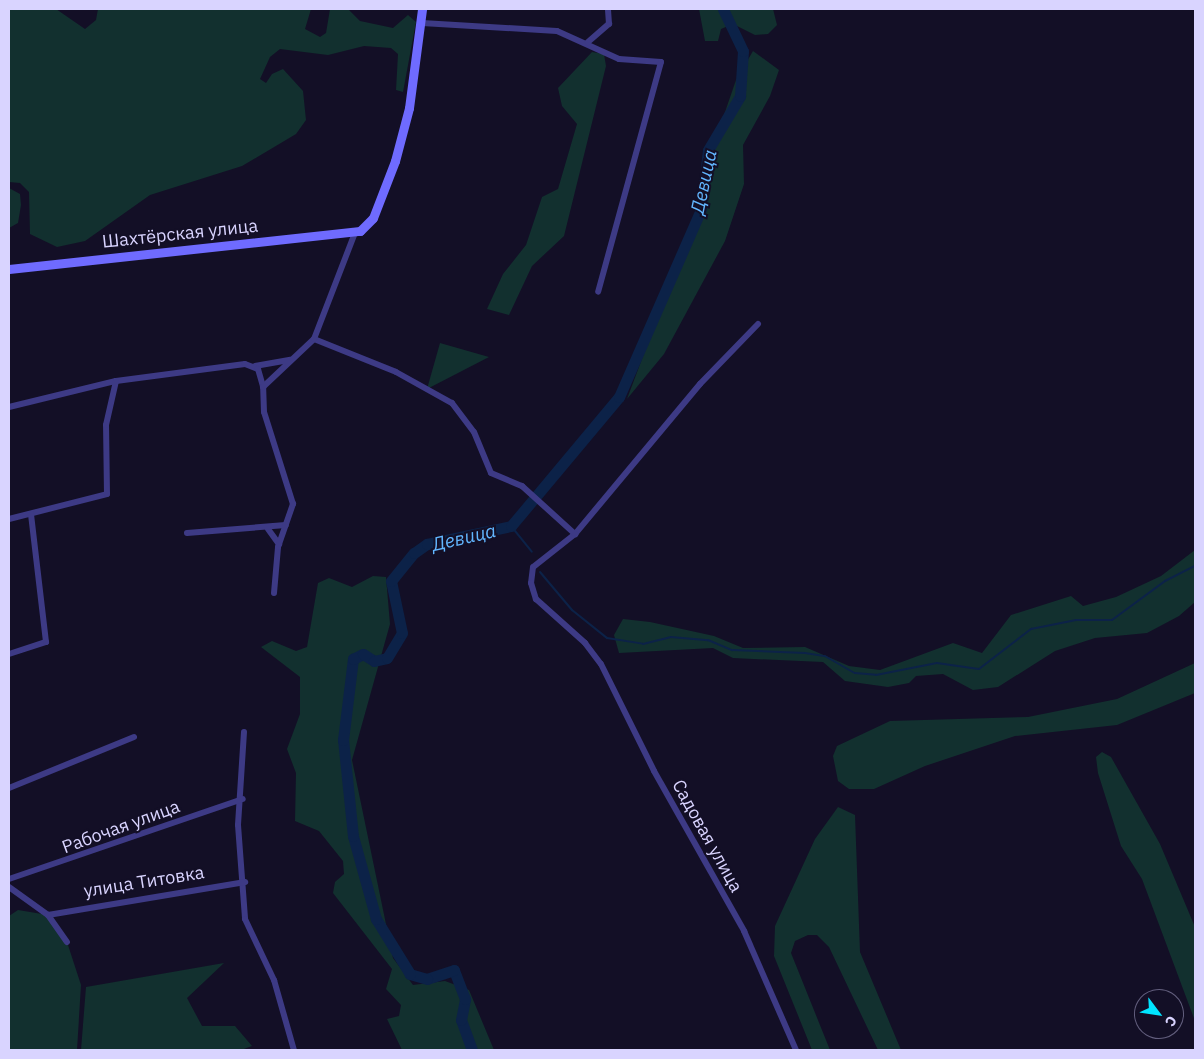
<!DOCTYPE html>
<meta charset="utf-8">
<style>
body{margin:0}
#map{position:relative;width:1204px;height:1059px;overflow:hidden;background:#130f26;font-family:"IBM Plex Sans",sans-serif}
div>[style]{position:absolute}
.green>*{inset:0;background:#12302f}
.stream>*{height:2px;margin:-1px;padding:0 1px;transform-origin:1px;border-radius:1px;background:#0c2248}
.river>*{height:11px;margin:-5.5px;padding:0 5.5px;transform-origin:5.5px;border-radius:5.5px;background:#0c2248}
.street>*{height:6px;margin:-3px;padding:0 3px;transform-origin:3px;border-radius:3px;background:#3d3a85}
.secondary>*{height:9px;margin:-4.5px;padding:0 4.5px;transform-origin:4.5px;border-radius:4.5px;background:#6f6bff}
span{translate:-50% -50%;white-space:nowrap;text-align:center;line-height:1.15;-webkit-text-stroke:4px #130f26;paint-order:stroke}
.street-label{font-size:18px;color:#d9d4ff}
.water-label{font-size:19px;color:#62b6ff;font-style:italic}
.frame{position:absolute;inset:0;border:10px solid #d9d4ff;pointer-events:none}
.north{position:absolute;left:1134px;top:989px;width:50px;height:50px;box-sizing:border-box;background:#130f26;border:1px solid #625e7d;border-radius:50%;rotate:121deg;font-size:14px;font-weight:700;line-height:20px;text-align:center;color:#d9d4ff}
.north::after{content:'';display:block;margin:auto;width:18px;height:22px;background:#00e5ff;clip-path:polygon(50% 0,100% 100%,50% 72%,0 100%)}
</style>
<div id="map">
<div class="green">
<i style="clip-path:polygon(9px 9px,56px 9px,85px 29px,96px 20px,98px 9px,311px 9px,305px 29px,320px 37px,326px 33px,330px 9px,348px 9px,360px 21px,393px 28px,408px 15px,416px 22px,403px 92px,396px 90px,398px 54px,391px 48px,364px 46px,328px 55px,280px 49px,270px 57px,260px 79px,266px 83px,272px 74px,283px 69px,303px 91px,306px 120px,296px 134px,242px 166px,150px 195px,85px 241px,57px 247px,30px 234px,29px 192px,20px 183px,9px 182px)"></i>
<i style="clip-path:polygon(699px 9px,773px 9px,777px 25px,768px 34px,755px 35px,733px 24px,721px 29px,718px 41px,705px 41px)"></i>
<i style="clip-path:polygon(753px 51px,779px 70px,770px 96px,743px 145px,744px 184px,725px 241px,664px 354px,627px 399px,706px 187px,714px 144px,736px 80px)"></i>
<i style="clip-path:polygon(592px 52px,604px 54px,606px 66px,564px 236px,532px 266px,509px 315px,487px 309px,503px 274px,526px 245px,542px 197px,558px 189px,577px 124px,562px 106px,558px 88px)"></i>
<i style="clip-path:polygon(9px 188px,20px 194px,21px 205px,18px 223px,9px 228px)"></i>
<i style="clip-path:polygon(440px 343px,489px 357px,427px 389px)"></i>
<i style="clip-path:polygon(1195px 550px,1195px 602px,1179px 616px,1147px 633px,1095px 638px,1055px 651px,998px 687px,973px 690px,943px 674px,916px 676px,909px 683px,888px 687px,845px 681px,823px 662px,733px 658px,713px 648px,619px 653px,614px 635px,623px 619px,650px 622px,714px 636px,743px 648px,805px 647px,849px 666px,880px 670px,953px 643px,982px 653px,1011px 615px,1071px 596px,1083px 606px,1116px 597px,1161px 576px)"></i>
<i style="clip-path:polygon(373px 576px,386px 577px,390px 624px,352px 760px,393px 958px,413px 985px,445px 981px,469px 990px,494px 1050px,402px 1050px,387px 1019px,399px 1016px,401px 1005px,386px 989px,392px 969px,333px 893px,335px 882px,344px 874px,343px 861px,319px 831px,295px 821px,296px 773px,287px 749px,300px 714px,300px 677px,261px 647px,272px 641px,296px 651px,307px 647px,318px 583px,329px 578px,352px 587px)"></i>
<i style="clip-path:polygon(1195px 663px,1195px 693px,1117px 725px,1015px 736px,925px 766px,874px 789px,849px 789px,838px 781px,833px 756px,837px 746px,890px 721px,1028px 717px,1117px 699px)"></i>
<i style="clip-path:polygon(1102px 752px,1111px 757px,1160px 844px,1195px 927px,1195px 1021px,1142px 879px,1121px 846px,1098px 773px,1096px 757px)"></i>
<i style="clip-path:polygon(838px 807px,855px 815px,860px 952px,901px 1050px,878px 1050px,829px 947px,817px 935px,808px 935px,795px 941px,791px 953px,830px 1050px,812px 1050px,774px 956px,775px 926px,815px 839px)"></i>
<i style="clip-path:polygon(18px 910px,48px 915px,67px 942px,81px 985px,77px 1050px,9px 1050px,9px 916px)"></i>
<i style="clip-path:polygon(224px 963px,187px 998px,202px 1026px,235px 1026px,252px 1046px,241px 1050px,81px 1050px,86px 987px)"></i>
</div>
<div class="stream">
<i style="left:511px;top:526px;width:33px;rotate:51deg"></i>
<i style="left:540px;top:572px;width:50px;rotate:49.9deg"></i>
<i style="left:572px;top:610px;width:45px;rotate:38.7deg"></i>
<i style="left:607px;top:638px;width:36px;rotate:9deg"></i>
<i style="left:643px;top:644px;width:29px;rotate:-14deg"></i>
<i style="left:671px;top:637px;width:37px;rotate:5deg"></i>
<i style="left:708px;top:640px;width:26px;rotate:23deg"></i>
<i style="left:732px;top:650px;width:73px;rotate:2.4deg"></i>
<i style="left:805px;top:653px;width:20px;rotate:9deg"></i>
<i style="left:825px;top:656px;width:34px;rotate:30deg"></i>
<i style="left:855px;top:673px;width:21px;rotate:5deg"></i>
<i style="left:876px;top:675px;width:62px;rotate:-11.1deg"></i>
<i style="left:937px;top:663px;width:42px;rotate:8.1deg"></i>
<i style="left:979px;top:669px;width:66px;rotate:-37.6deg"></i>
<i style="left:1031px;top:629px;width:46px;rotate:-11.3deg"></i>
<i style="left:1076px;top:620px;width:36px"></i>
<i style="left:1112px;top:620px;width:66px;rotate:-36.3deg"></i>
<i style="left:1165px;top:581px;width:34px;rotate:-27deg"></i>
</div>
<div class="river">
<i style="left:472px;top:1050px;width:32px;rotate:-110deg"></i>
<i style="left:461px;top:1020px;width:21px;rotate:-79deg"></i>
<i style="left:465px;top:999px;width:31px;rotate:-111deg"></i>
<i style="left:454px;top:970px;width:28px;rotate:162deg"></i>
<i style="left:427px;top:979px;width:18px;rotate:-164deg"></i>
<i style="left:410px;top:974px;width:65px;rotate:-121.7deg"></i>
<i style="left:376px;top:919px;width:86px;rotate:-105.5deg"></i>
<i style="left:353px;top:836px;width:97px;rotate:-95.9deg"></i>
<i style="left:343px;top:740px;width:82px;rotate:-83deg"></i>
<i style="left:353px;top:659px;width:11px;rotate:-27deg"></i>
<i style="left:363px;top:654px;width:13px;rotate:32deg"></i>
<i style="left:374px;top:661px;width:13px;rotate:-13deg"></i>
<i style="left:387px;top:658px;width:29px;rotate:-59deg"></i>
<i style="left:402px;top:633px;width:53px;rotate:-101.9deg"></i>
<i style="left:391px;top:581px;width:36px;rotate:-51deg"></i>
<i style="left:414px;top:553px;width:16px;rotate:-35deg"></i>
<i style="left:427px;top:544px;width:86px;rotate:-12.1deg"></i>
<i style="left:511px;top:526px;width:168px;rotate:-50.1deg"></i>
<i style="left:619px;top:397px;width:205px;rotate:-66.4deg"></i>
<i style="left:701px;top:209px;width:59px;rotate:-83.2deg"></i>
<i style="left:708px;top:150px;width:63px;rotate:-59.3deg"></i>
<i style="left:740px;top:96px;width:45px;rotate:-86.2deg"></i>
<i style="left:743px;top:51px;width:47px;rotate:-115.5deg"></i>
</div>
<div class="street">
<i style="left:422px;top:23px;width:135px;rotate:3.4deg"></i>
<i style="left:557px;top:31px;width:68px;rotate:24.3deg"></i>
<i style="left:619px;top:59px;width:42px;rotate:4.1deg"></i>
<i style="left:661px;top:62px;width:238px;rotate:105.3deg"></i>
<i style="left:588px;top:42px;width:28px;rotate:-41deg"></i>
<i style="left:609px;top:24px;width:15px;rotate:-94deg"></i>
<i style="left:758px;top:324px;width:83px;rotate:134deg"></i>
<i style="left:700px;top:384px;width:195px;rotate:129.8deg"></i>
<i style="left:575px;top:534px;width:53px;rotate:141.8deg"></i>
<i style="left:533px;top:567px;width:16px;rotate:97deg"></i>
<i style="left:531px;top:583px;width:17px;rotate:73deg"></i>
<i style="left:536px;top:599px;width:66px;rotate:41.9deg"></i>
<i style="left:585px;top:643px;width:26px;rotate:53deg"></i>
<i style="left:601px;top:664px;width:119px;rotate:63.6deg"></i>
<i style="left:654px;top:771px;width:184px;rotate:60.6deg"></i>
<i style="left:744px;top:931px;width:130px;rotate:66.4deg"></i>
<i style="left:314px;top:339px;width:88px;rotate:21.9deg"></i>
<i style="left:396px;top:372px;width:64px;rotate:29deg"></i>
<i style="left:452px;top:403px;width:36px;rotate:53deg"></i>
<i style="left:474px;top:432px;width:44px;rotate:67.5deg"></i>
<i style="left:491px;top:473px;width:34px;rotate:23deg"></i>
<i style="left:522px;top:486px;width:72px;rotate:42.2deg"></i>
<i style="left:255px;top:366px;width:36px;rotate:-10deg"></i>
<i style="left:9px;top:407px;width:110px;rotate:-13.7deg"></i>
<i style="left:116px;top:381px;width:130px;rotate:-7.5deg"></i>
<i style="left:245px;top:364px;width:14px;rotate:21deg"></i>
<i style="left:258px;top:369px;width:19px;rotate:74deg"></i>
<i style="left:9px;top:519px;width:101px;rotate:-14.3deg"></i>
<i style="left:107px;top:494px;width:69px;rotate:-90.8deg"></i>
<i style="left:106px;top:425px;width:45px;rotate:-77.2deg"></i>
<i style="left:268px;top:529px;width:19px;rotate:54deg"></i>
<i style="left:187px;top:533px;width:99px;rotate:-4.6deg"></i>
<i style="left:274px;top:593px;width:46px;rotate:-85deg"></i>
<i style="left:278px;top:547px;width:46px;rotate:-70.8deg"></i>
<i style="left:293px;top:504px;width:96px;rotate:-107.5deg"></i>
<i style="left:264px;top:412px;width:25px;rotate:-92deg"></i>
<i style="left:263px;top:387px;width:70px;rotate:-43.3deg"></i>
<i style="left:314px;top:339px;width:114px;rotate:-68.9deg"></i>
<i style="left:9px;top:654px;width:39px;rotate:-18deg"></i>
<i style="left:46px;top:642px;width:129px;rotate:-96.7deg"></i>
<i style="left:244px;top:732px;width:93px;rotate:93.7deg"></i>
<i style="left:238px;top:825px;width:94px;rotate:85.7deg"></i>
<i style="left:245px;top:919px;width:68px;rotate:64.6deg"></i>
<i style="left:274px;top:980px;width:73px;rotate:74.1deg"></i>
<i style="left:9px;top:788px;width:135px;rotate:-22.2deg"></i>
<i style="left:9px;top:879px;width:247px;rotate:-18.9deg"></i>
<i style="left:9px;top:887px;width:48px;rotate:35.7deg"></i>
<i style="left:48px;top:915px;width:33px;rotate:55deg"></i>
<i style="left:48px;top:915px;width:200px;rotate:-9.5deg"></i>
</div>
<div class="secondary">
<i style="left:9px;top:269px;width:353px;rotate:-6.2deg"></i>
<i style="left:360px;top:231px;width:18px;rotate:-45deg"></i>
<i style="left:373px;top:218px;width:61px;rotate:-68.9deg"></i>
<i style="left:395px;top:161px;width:55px;rotate:-75.2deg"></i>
<i style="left:409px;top:108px;width:100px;rotate:-82.5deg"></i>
</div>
<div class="street-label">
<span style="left:180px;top:234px;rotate:-6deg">Шахтёрская улица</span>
<span style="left:121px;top:827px;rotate:-20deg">Рабочая улица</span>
<span style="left:707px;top:836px;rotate:61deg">Садовая улица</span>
<span style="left:144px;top:882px;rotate:-9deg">улица Титовка</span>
</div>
<div class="water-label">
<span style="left:704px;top:182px;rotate:-78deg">Девица</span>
<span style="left:464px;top:538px;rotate:-13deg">Девица</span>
</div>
<div class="frame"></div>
<div class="north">С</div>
</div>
